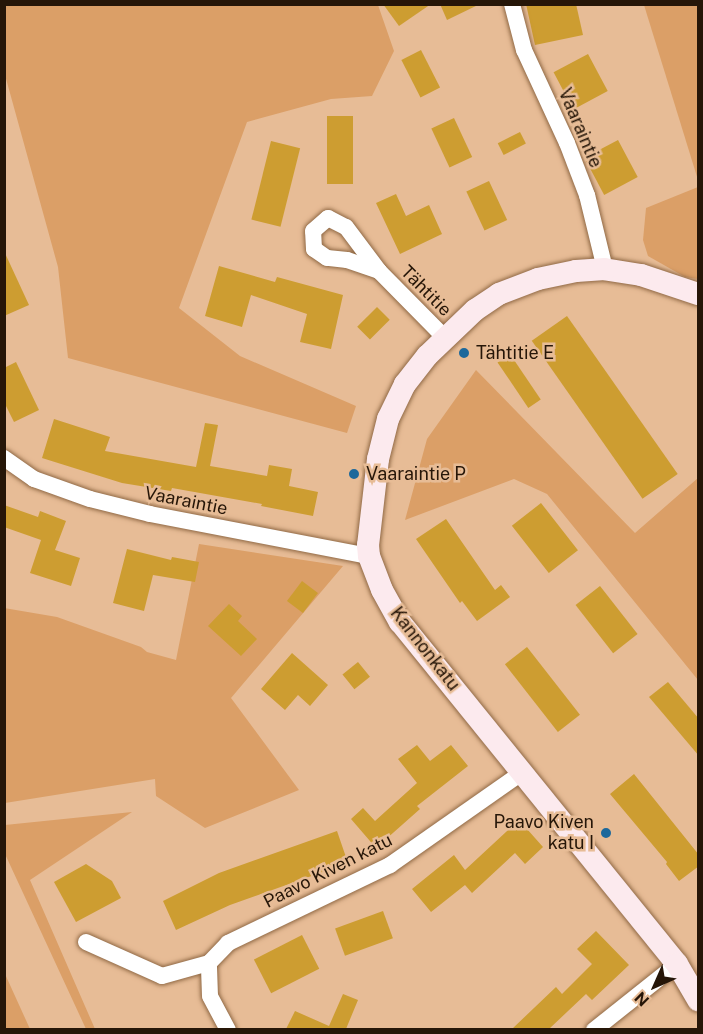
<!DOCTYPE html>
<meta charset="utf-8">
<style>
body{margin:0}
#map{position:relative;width:703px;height:1034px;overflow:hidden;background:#e7bc96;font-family:"Public Sans",sans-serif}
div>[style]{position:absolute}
.green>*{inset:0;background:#db9f67}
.building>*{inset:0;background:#cd9d31;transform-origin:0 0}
.roads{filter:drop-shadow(0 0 2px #906945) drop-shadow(0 0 2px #906945)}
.street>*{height:16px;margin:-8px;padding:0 8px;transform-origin:8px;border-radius:8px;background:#fff}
.secondary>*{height:22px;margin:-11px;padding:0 11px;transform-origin:11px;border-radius:11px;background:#fceaee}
.dots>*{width:16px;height:16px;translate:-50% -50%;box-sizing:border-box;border:3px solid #e7bc96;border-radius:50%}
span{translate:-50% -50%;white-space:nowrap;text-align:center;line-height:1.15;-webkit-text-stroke:5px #e7bc96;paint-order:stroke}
.street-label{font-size:18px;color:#261608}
.poi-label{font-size:18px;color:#261608}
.left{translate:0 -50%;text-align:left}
.right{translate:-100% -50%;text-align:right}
.frame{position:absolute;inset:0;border:6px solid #261608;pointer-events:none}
.north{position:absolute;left:625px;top:956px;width:60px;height:60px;-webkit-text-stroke:4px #e7bc96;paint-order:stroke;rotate:225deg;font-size:16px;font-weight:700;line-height:24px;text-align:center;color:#261608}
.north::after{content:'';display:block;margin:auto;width:21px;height:27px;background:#261608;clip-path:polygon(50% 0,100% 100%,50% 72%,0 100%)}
</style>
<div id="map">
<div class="green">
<i style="clip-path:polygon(4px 5px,378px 5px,394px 51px,372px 96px,331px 99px,247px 122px,179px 308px,240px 356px,356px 406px,347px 433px,68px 358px,58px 267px,5px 75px)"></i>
<i style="clip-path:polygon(644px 5px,698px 5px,698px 180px)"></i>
<i style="clip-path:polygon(698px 187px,698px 279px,685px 277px,648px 256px,643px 240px,646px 208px)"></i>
<i style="clip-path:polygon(476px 370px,635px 533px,698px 478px,698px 680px,547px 494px,514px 479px,405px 520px,427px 439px)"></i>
<i style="clip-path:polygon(199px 544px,343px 566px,231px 698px,299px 790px,205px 828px,156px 796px,155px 779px,5px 803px,4px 608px,57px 617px,141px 647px,147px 652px,176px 660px)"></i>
<i style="clip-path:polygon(132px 812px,30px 880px,95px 1029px,86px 1029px,5px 854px,5px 825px)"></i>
<i style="clip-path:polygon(5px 974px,30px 1029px,5px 1029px)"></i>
</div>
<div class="building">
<i style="clip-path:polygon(383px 4px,431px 4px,399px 26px)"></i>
<i style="clip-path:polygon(440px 4px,480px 4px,447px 20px)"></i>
<i style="clip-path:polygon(526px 4px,576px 4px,583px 35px,535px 45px)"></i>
<i style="left:421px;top:50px;width:42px;height:22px;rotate:63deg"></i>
<i style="left:588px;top:54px;width:42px;height:39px;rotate:62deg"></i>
<i style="left:327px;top:116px;width:26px;height:68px"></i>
<i style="left:454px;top:118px;width:43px;height:25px;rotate:65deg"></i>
<i style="left:520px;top:132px;width:13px;height:25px;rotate:63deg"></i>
<i style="left:618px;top:140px;width:42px;height:38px;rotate:62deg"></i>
<i style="left:271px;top:141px;width:30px;height:81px;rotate:14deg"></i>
<i style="left:489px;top:181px;width:43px;height:25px;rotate:65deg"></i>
<i style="clip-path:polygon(396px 194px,406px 216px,429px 205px,442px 234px,400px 254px,376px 203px)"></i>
<i style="clip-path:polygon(4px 251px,29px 305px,4px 316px)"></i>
<i style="clip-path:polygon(219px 266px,275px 282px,277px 277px,343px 295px,331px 349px,300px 342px,307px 314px,251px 295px,242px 327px,205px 316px)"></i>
<i style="left:377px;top:307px;width:18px;height:28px;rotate:45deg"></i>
<i style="left:567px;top:316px;width:193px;height:43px;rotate:55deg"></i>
<i style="left:510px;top:354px;width:55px;height:15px;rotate:56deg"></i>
<i style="clip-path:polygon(16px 362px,39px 410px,14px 422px,4px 402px,4px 368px)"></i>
<i style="clip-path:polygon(54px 419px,110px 437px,105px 451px,196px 467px,205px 423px,218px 425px,210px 466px,267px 476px,269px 465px,292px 469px,289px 486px,318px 492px,313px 516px,261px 506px,262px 504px,172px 488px,171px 491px,122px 483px,42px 458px)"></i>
<i style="left:541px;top:503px;width:60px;height:37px;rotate:52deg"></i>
<i style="clip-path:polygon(4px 505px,38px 517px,40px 511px,66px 521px,55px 550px,80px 558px,71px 586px,30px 573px,41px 540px,4px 527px)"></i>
<i style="clip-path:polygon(446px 519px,495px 590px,501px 585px,510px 597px,477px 621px,462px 601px,460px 603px,416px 539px)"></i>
<i style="clip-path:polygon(127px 549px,171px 560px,172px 557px,199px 562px,195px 582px,153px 575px,144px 611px,113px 603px)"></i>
<i style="left:302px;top:581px;width:20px;height:25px;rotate:37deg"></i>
<i style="left:600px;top:586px;width:61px;height:31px;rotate:52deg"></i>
<i style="clip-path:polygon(229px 604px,242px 616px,238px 621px,257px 639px,241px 656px,208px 626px)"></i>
<i style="left:527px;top:647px;width:86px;height:28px;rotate:52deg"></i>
<i style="clip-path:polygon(292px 653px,328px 685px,310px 706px,298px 695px,285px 710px,261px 689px)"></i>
<i style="left:358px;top:662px;width:19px;height:20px;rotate:51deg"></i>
<i style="clip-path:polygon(668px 682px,699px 719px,699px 756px,649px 697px)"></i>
<i style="clip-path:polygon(417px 745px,430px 761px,451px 745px,468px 766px,417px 806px,420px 809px,376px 848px,351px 819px,363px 808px,375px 821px,417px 783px,398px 759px)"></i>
<i style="clip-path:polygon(634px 774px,699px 855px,699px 866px,679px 881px,666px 864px,667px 862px,610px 794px)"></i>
<i style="clip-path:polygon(519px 820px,543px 847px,525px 864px,515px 853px,472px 893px,465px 885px,431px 912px,412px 889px,454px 855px,465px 870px)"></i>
<i style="clip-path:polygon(337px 831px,348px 863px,230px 905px,176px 930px,163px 901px,219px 873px)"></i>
<i style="clip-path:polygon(86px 864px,112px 881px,121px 898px,76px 922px,54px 882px)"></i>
<i style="left:383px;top:911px;width:29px;height:51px;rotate:70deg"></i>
<i style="clip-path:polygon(596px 931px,629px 965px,592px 1000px,586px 994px,549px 1029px,512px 1029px,556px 987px,562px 994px,592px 964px,577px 949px)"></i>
<i style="left:302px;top:935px;width:38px;height:54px;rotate:63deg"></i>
<i style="clip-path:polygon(343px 994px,358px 1000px,346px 1029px,286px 1029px,295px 1011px,329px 1026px)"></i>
</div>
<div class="roads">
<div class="street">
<i style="left:512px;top:4px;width:48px;rotate:75.4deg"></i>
<i style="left:524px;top:50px;width:102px;rotate:65.2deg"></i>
<i style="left:567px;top:143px;width:56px;rotate:69deg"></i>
<i style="left:587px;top:195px;width:76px;rotate:76.3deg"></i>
<i style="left:379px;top:271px;width:34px;rotate:-161deg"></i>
<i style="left:347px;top:260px;width:20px;rotate:-174deg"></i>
<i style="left:327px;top:258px;width:16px;rotate:-145deg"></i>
<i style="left:314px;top:249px;width:18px;rotate:-93deg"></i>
<i style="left:313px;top:231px;width:20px;rotate:-41deg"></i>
<i style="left:328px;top:218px;width:20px;rotate:27deg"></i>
<i style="left:346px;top:227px;width:55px;rotate:53.1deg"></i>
<i style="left:379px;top:271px;width:94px;rotate:45.4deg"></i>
<i style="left:4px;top:458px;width:37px;rotate:35deg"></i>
<i style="left:34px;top:479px;width:59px;rotate:19.7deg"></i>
<i style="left:90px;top:499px;width:62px;rotate:14deg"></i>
<i style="left:150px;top:514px;width:223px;rotate:10.9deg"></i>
<i style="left:86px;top:942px;width:83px;rotate:24.1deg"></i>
<i style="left:162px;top:976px;width:49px;rotate:-15.5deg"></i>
<i style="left:228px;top:1030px;width:38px;rotate:-118deg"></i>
<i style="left:210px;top:996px;width:33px;rotate:-92deg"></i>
<i style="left:209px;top:963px;width:28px;rotate:-46deg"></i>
<i style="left:228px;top:943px;width:180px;rotate:-25.7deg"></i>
<i style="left:390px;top:865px;width:162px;rotate:-35deg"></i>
<i style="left:594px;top:1030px;width:106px;rotate:-38.5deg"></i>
</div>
<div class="secondary">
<i style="left:698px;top:294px;width:60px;rotate:-161.6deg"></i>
<i style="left:641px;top:275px;width:36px;rotate:-171deg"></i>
<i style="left:605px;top:269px;width:29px;rotate:176deg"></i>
<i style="left:576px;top:271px;width:39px;rotate:168deg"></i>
<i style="left:538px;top:279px;width:42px;rotate:159deg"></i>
<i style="left:499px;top:294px;width:29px;rotate:146deg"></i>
<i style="left:475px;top:310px;width:66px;rotate:136.2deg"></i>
<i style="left:427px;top:356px;width:36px;rotate:128deg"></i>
<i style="left:405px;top:384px;width:39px;rotate:116deg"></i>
<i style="left:388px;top:419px;width:41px;rotate:104deg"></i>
<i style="left:378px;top:459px;width:87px;rotate:96.6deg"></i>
<i style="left:368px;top:545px;width:11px;rotate:85deg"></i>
<i style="left:369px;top:556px;width:36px;rotate:69deg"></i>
<i style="left:382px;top:590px;width:37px;rotate:61deg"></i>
<i style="left:400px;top:622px;width:440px;rotate:51deg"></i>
<i style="left:677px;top:964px;width:42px;rotate:59.7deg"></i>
</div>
</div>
<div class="dots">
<i style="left:464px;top:353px;background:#1c689b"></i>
<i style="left:354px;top:474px;background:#1c689b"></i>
<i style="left:606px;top:833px;background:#1c689b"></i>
</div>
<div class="street-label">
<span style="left:580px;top:128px;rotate:67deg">Vaaraintie</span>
<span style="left:426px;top:291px;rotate:45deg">Tähtitie</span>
<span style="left:186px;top:501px;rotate:11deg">Vaaraintie</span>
<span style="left:425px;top:649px;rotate:52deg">Kannonkatu</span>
<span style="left:328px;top:871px;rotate:-27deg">Paavo Kiven katu</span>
</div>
<div class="poi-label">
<span class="left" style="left:476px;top:353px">Tähtitie E</span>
<span class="left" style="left:366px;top:474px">Vaaraintie P</span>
<span class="right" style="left:594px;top:833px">Paavo Kiven<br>katu I</span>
</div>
<div class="frame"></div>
<div class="north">N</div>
</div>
